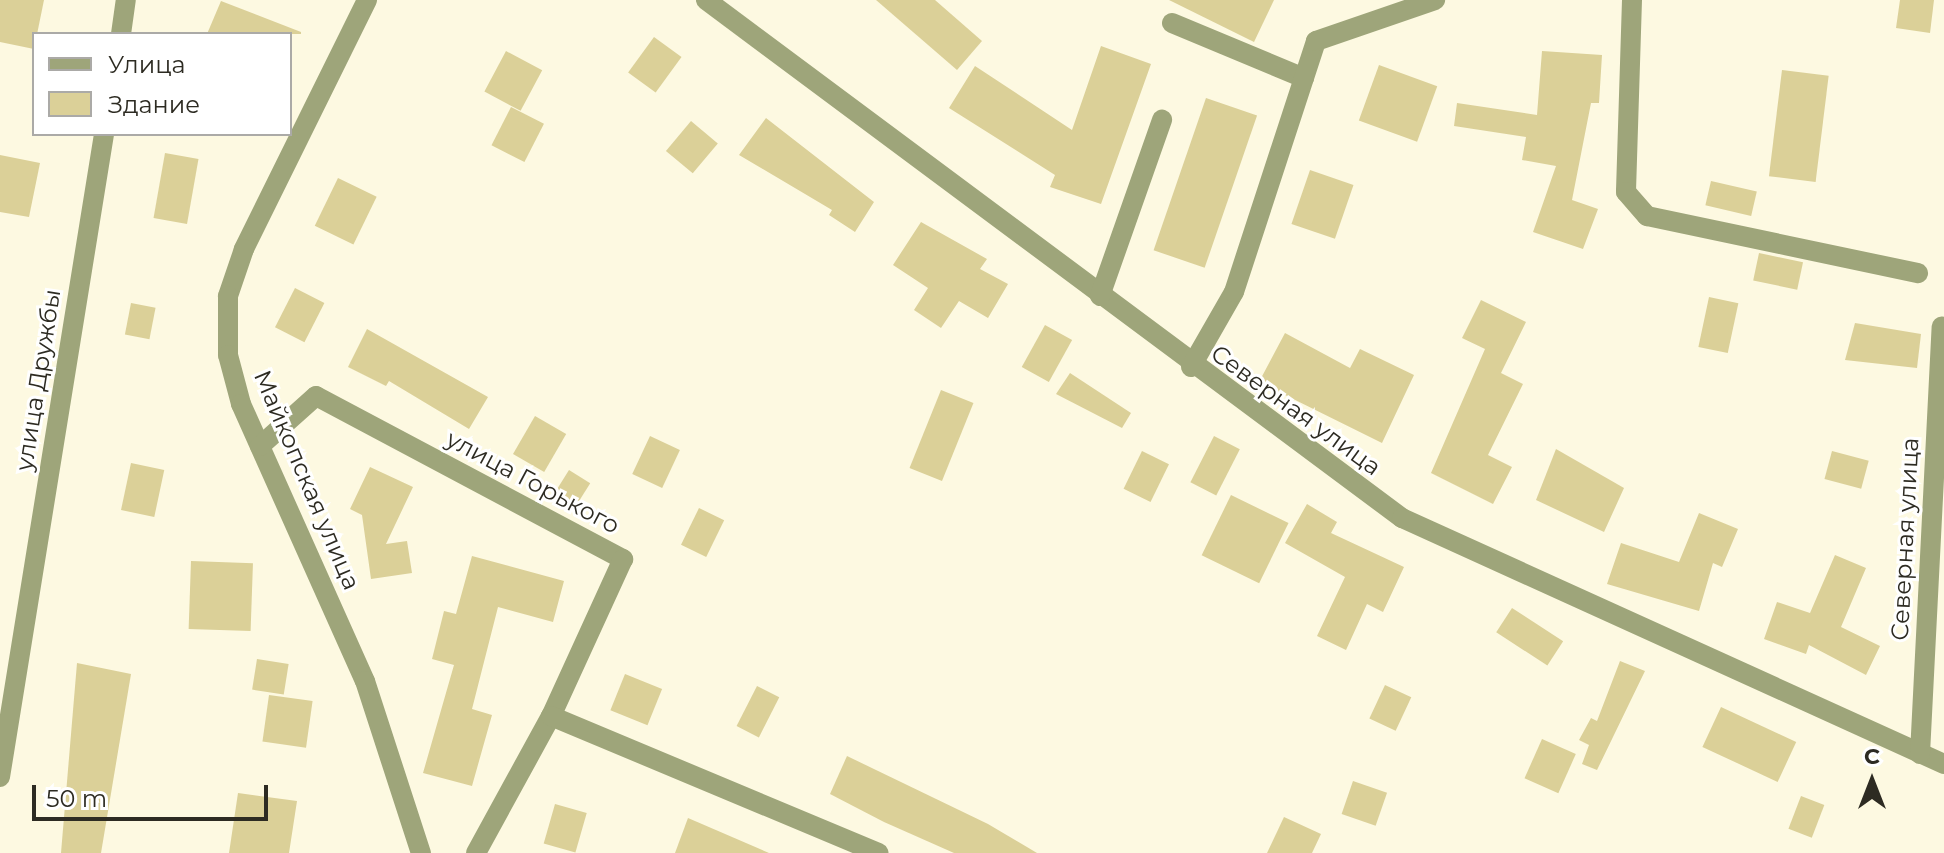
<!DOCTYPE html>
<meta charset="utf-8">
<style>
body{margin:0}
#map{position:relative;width:1944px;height:853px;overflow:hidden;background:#fdf9e1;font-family:Montserrat,sans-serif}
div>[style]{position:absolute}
.building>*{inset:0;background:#dbd098;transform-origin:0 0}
.minor>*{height:20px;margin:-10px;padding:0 10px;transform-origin:10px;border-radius:10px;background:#9ea57a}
span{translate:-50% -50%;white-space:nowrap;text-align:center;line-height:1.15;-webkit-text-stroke:6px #fff;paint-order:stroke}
.street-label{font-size:24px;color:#2d2b22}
.legend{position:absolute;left:32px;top:32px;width:260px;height:104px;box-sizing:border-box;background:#fff;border:2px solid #abaaa7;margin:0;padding:10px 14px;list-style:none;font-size:24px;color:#2d2b22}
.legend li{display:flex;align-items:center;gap:16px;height:40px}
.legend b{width:40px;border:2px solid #abaaa7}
.north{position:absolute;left:1832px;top:741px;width:80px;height:80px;-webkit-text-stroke:6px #fff;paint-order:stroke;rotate:0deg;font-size:22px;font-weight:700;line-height:32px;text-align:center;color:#2d2b22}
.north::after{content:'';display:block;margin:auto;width:28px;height:36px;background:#2d2b22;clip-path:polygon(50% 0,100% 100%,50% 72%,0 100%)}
.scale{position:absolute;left:32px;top:785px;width:236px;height:36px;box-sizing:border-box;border:4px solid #2d2b22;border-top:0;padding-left:10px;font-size:24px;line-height:28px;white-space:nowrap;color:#2d2b22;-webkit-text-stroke:6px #fff;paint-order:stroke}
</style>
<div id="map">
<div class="building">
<i style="clip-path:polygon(0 0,44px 0,34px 49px,0 42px)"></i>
<i style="clip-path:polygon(876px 0,935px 0,982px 41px,957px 70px)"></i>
<i style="clip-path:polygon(1169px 0,1274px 0,1254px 42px)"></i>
<i style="clip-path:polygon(1900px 0,1934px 0,1930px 33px,1896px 28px)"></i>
<i style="clip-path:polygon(221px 1px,301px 32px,301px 34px,207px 34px)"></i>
<i style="left:654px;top:37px;width:34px;height:44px;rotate:36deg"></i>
<i style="clip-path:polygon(1101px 46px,1151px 64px,1101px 204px,1050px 187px,1055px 175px,949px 108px,975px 66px,1072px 130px)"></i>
<i style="left:506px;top:51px;width:41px;height:46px;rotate:28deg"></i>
<i style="clip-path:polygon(1542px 51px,1602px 55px,1599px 103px,1591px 103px,1572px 200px,1598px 209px,1583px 249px,1533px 232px,1556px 166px,1522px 160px,1526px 137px,1454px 126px,1457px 103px,1537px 115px)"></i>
<i style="left:1379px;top:65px;width:62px;height:59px;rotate:20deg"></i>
<i style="left:1782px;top:70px;width:47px;height:107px;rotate:7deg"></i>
<i style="left:1206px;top:98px;width:54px;height:161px;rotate:19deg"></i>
<i style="left:511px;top:107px;width:37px;height:43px;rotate:27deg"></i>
<i style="clip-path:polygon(766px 118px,874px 202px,855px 232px,829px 215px,832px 210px,739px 155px)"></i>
<i style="left:691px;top:121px;width:35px;height:39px;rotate:40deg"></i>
<i style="left:165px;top:153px;width:34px;height:66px;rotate:10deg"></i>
<i style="clip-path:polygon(0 155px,40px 163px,29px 217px,0 212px)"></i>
<i style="left:1310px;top:170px;width:46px;height:57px;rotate:19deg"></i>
<i style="left:338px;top:178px;width:43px;height:53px;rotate:26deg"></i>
<i style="left:1711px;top:181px;width:47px;height:25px;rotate:13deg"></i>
<i style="clip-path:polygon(921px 222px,987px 259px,980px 269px,1008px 284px,988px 318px,959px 301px,941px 328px,914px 310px,928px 288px,893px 265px)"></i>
<i style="left:1759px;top:253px;width:45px;height:28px;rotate:12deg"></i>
<i style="left:295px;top:288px;width:33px;height:44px;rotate:27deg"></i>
<i style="left:1709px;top:297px;width:30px;height:51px;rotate:12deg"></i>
<i style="clip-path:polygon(1481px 300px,1526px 322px,1501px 373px,1523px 384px,1488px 455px,1512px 467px,1493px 504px,1431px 473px,1485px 349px,1462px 338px)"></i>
<i style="left:131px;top:303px;width:25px;height:32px;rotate:11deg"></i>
<i style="clip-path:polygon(1855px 323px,1921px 334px,1917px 368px,1845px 360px)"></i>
<i style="left:1045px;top:325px;width:31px;height:48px;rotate:29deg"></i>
<i style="clip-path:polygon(367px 329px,488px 397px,469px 429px,389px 381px,386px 386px,348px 367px)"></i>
<i style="clip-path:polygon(1285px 333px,1350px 368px,1360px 349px,1414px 375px,1382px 443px,1259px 382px)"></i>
<i style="clip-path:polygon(1070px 373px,1131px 413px,1122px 428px,1056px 394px)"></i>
<i style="left:941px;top:390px;width:35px;height:84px;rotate:22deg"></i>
<i style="left:535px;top:416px;width:36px;height:44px;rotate:30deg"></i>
<i style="left:650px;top:436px;width:33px;height:42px;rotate:25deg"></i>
<i style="left:1214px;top:436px;width:29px;height:52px;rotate:27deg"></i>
<i style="clip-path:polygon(1556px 449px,1624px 488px,1604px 532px,1536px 500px)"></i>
<i style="left:1142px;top:451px;width:30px;height:42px;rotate:26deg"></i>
<i style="left:1832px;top:451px;width:38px;height:29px;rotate:15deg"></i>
<i style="left:131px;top:463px;width:34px;height:48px;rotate:12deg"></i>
<i style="clip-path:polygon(370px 467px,413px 487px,386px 544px,407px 541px,412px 573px,371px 579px,362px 515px,350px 509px)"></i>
<i style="left:569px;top:470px;width:25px;height:26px;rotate:32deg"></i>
<i style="left:1231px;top:495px;width:64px;height:67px;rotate:26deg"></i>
<i style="clip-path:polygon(1307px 504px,1337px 522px,1331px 533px,1404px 567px,1383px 612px,1367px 604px,1346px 650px,1317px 636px,1345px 577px,1285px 543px)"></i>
<i style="left:699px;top:508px;width:28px;height:41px;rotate:26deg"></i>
<i style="clip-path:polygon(1699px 513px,1738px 529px,1722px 567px,1713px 563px,1699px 611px,1607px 584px,1621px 543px,1679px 562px)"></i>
<i style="clip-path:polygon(1835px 555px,1866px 568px,1841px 627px,1880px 646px,1866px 675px,1809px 645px,1806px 654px,1764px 639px,1777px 602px,1810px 613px)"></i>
<i style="clip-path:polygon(472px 556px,564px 581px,553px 622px,498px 607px,472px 709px,492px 715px,472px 786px,423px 773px,454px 665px,432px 659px,444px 611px,456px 614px)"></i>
<i style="left:191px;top:561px;width:62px;height:68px;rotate:2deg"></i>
<i style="left:1512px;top:608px;width:61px;height:29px;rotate:33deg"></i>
<i style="left:257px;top:659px;width:32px;height:31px;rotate:9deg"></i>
<i style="clip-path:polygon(1620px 661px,1645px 671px,1597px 770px,1582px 764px,1589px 745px,1579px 740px,1591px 718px,1597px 721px)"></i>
<i style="clip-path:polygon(77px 663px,131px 674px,101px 853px,61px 853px)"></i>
<i style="left:625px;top:674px;width:40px;height:39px;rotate:22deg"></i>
<i style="left:1385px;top:685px;width:29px;height:37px;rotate:25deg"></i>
<i style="left:757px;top:686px;width:25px;height:45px;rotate:27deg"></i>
<i style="left:269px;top:695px;width:44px;height:47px;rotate:8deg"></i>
<i style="left:1721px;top:707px;width:83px;height:44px;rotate:25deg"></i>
<i style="left:1542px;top:739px;width:37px;height:43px;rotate:24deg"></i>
<i style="clip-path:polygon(847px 756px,988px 824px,1037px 853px,954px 853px,884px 822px,830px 794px)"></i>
<i style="left:1353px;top:781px;width:36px;height:35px;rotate:19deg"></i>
<i style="clip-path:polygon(238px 793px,297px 801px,289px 853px,229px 853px)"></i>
<i style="left:1801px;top:796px;width:25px;height:35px;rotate:21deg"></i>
<i style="left:555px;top:804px;width:33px;height:41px;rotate:16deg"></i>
<i style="clip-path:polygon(1284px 817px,1321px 834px,1312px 853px,1267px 853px)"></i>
<i style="clip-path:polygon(688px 818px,769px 853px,675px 853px)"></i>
</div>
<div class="minor">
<i style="left:367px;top:0;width:278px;rotate:116.3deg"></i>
<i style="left:244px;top:249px;width:50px;rotate:108.8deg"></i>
<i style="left:228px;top:296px;width:59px;rotate:90deg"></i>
<i style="left:228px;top:355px;width:51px;rotate:75.1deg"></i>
<i style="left:241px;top:404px;width:303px;rotate:65.9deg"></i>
<i style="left:365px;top:681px;width:181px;rotate:72deg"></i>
<i style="left:706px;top:0;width:868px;rotate:36.66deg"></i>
<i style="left:1402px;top:518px;width:595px;rotate:24.41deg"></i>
<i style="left:1632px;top:0;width:192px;rotate:91.8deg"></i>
<i style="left:1626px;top:192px;width:32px;rotate:49deg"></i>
<i style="left:1647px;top:216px;width:277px;rotate:11.9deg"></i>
<i style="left:1172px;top:23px;width:143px;rotate:22.6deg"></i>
<i style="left:121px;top:34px;width:34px;rotate:-82deg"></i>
<i style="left:1100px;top:296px;width:187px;rotate:-70.6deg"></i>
<i style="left:1191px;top:367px;width:86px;rotate:-60.2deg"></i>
<i style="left:1234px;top:292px;width:264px;rotate:-71.9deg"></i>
<i style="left:1316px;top:41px;width:126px;rotate:-19deg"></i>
<i style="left:260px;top:446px;width:75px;rotate:-41.8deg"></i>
<i style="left:316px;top:396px;width:348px;rotate:28deg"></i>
<i style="left:623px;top:559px;width:173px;rotate:114.6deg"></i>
<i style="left:551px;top:716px;width:156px;rotate:118.7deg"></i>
<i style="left:551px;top:716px;width:355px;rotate:22.7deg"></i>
<i style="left:1920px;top:754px;width:428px;rotate:-87.1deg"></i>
<i style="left:0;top:777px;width:651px;rotate:-80.81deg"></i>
</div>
<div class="street-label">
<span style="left:38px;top:380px;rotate:-81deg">улица Дружбы</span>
<span style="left:1296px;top:410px;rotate:36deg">Северная улица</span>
<span style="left:307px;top:480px;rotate:67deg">Майкопская улица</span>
<span style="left:533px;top:482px;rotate:28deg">улица Горького</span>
<span style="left:1905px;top:539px;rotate:-87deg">Северная улица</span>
</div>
<ul class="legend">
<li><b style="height:10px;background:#9ea57a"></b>Улица</li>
<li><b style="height:22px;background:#dbd098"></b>Здание</li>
</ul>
<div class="north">С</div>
<div class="scale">50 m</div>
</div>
